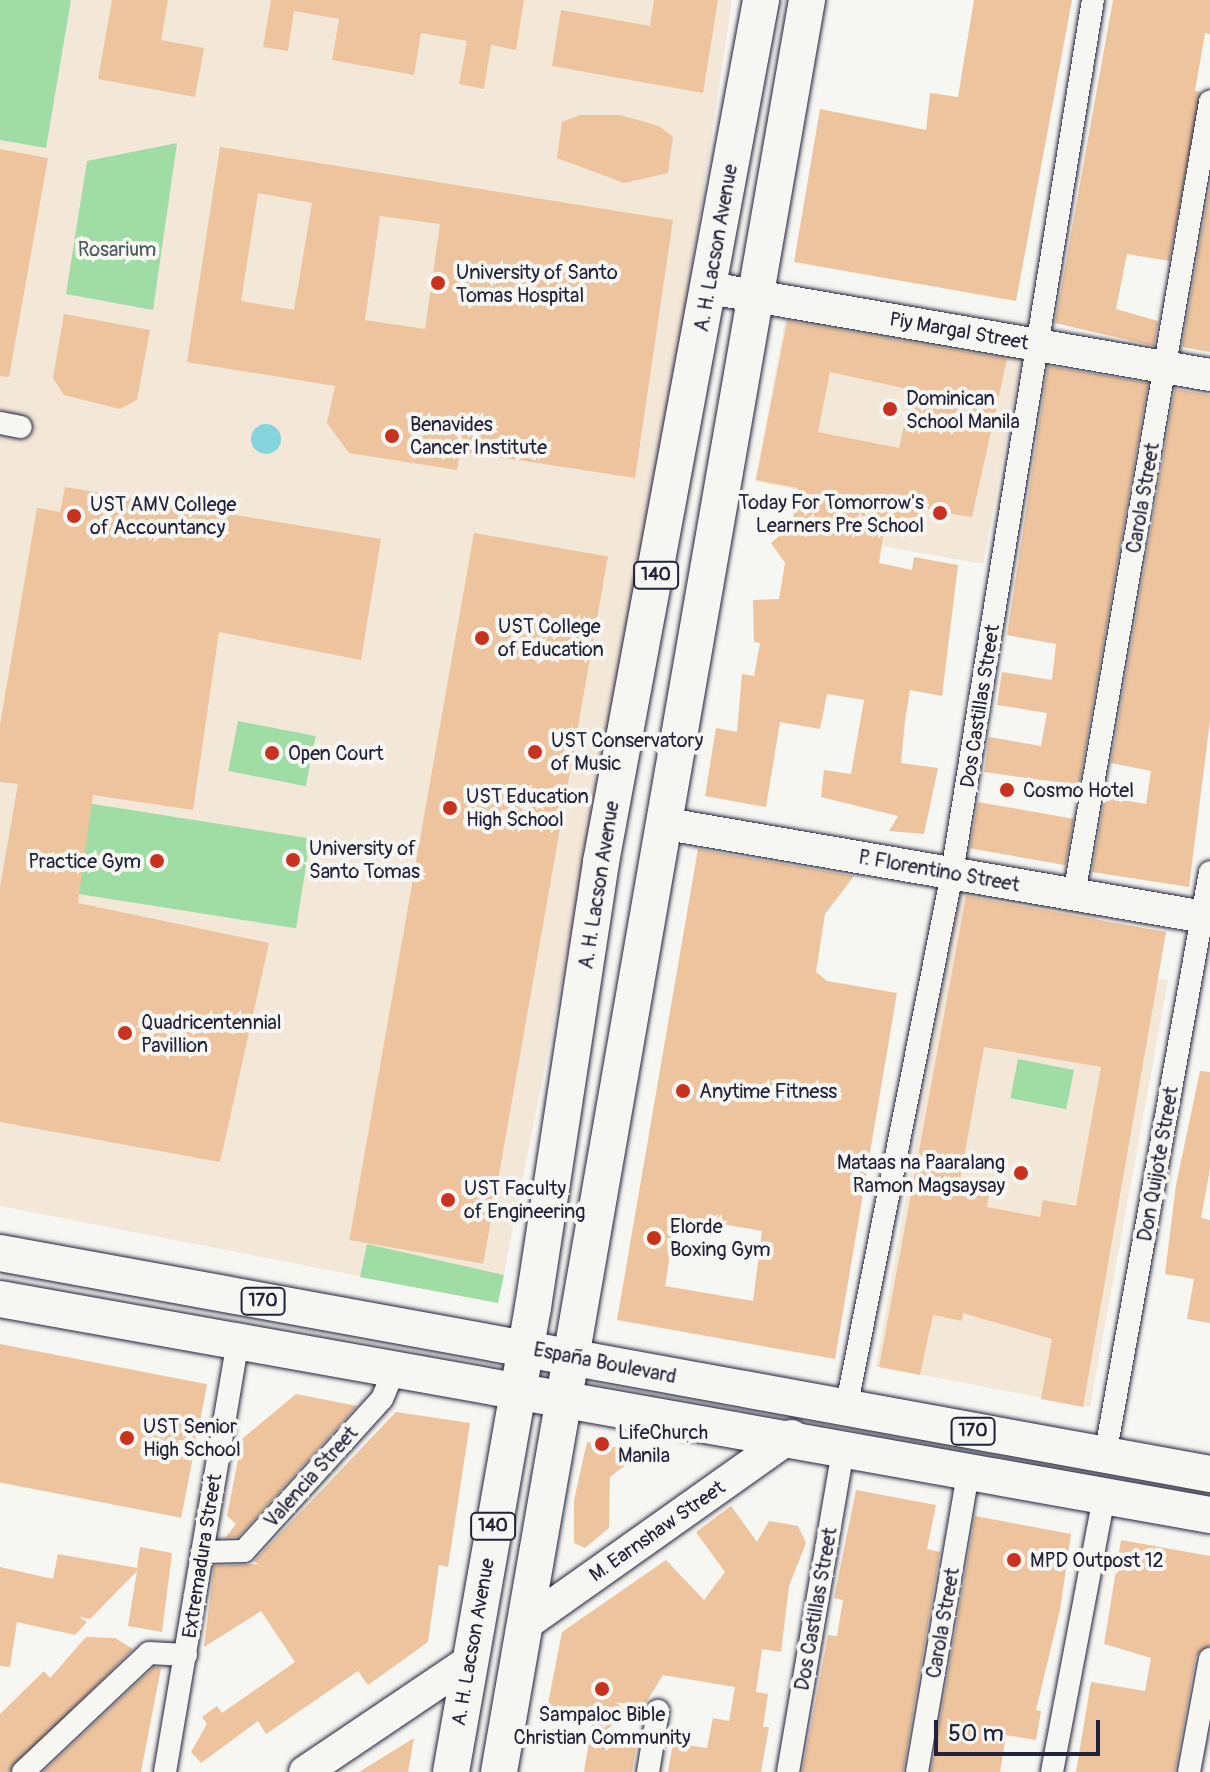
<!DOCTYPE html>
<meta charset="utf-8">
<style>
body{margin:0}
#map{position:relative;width:1210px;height:1772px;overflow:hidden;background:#f6f6f2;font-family:Pangolin,sans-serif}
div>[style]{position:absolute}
.built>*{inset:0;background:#f3e7d8}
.green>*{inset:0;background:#a0dda4;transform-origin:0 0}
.water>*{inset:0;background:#84d5dc}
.round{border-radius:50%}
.building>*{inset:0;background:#edc49d;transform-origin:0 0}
.roads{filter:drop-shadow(0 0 2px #22223b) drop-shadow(0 0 2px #22223b)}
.street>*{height:22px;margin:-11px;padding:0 11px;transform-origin:11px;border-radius:11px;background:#f6f6f2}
.secondary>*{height:32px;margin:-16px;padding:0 16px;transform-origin:16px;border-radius:16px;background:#f6f6f2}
.primary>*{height:36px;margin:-18px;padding:0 18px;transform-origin:18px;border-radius:18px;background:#f6f6f2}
.dots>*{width:22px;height:22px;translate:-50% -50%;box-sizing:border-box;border:4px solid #f6f6f2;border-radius:50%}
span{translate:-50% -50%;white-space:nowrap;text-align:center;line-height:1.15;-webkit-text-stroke:8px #f6f6f2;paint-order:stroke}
.shield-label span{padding:2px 6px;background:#f6f6f2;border:2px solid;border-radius:6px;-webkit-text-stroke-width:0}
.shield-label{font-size:18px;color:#22223b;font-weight:700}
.street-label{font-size:20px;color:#22223b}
.park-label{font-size:20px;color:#485a5a}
.poi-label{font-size:20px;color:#22223b}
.left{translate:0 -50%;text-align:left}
.right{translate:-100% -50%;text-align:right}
.scale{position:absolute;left:934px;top:1720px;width:166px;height:36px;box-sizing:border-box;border:4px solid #22223b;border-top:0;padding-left:10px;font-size:24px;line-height:28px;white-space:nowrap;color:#22223b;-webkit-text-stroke:6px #f6f6f2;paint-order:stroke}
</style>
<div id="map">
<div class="built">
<i style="clip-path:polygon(0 0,732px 0,655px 513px,498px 1303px,0 1206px)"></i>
<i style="clip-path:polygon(788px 306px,1022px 355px,983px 564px,882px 546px,847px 500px,755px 481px)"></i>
<i style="clip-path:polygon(962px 881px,1100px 907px,1092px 967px,1168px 980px,1090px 1407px,876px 1366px)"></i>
</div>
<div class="green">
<i style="clip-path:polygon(0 0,71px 0,46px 148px,0 140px)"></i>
<i style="clip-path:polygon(177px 143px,153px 310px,66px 294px,87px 161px)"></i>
<i style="left:238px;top:721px;width:79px;height:51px;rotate:11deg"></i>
<i style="left:17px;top:792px;width:297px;height:91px;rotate:9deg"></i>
<i style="left:1018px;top:1059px;width:57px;height:40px;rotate:11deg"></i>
<i style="clip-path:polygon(367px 1244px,504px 1275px,498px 1303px,360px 1277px)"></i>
</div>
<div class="water">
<i class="round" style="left:251px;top:424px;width:30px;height:30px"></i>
</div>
<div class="building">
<i style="clip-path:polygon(112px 0,168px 0,161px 40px,204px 48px,195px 97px,98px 79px)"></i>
<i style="clip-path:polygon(271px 0,524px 0,516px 50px,491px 45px,484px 89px,459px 84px,467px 41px,421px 33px,414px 75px,332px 60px,339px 19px,294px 11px,288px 51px,263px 47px)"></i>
<i style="clip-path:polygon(654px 0,718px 0,703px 93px,552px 66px,561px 10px,650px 26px)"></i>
<i style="clip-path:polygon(974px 0,1072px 0,1016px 301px,794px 262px,820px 109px,926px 130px,930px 93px,958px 97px)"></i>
<i style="clip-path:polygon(1113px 0,1210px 0,1210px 34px,1205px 33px,1195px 91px,1201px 92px,1169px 261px,1127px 254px,1116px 309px,1158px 321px,1154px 346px,1055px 323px)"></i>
<i style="clip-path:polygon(580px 115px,620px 115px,659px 126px,673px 137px,668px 173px,624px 183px,557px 158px,562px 122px)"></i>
<i style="clip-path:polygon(evenodd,220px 147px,673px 220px,635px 478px,460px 451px,457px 470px,349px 453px,327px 423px,335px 386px,187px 362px,220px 147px,258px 193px,312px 203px,294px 310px,241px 301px,258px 193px,220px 147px,380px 216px,440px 224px,425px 329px,365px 320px,380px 216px)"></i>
<i style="clip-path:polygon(0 149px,48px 158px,9px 377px,0 376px)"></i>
<i style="clip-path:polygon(1210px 185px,1210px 352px,1182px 347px)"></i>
<i style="clip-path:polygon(64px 314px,150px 330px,137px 400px,120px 409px,64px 395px,53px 378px)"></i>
<i style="clip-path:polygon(evenodd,787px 321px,1007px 359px,972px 517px,920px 509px,916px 536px,884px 530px,879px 563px,912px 570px,914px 557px,958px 565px,942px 696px,910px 690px,905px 721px,901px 763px,938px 768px,924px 834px,889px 831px,898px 816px,821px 797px,824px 770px,851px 774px,864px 700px,827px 694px,820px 729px,780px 722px,766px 807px,705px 796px,716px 728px,737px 732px,742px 674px,754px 676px,760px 643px,754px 642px,753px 600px,779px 599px,785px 563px,771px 543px,792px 525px,798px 488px,756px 480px,787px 321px,830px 372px,912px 390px,899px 448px,818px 432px,830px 372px)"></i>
<i style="clip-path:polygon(1048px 366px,1148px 383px,1079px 785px,984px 772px,989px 737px,1041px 746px,1047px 713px,997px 705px,1002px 672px,1052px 680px,1056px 644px,1007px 635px)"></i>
<i style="clip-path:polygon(1175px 389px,1210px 395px,1210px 721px,1189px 887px,1092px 872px,1105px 797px,1146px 804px,1151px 771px,1111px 763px)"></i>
<i style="clip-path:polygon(65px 487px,381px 539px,361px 660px,219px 632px,193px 810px,93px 795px,78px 903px,269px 943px,220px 1162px,0 1122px,0 887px,18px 784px,0 782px,0 725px,37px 508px,60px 512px)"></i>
<i style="left:474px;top:533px;width:136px;height:718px;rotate:10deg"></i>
<i style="left:978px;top:802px;width:97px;height:47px;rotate:10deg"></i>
<i style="clip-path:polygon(evenodd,698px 849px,854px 876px,825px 914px,816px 972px,827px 981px,897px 993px,835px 1359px,617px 1320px,698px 849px,676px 1216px,762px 1231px,753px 1301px,665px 1286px,676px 1216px)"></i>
<i style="clip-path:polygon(evenodd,966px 896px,1166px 932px,1083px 1407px,1041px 1399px,1052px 1339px,963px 1313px,962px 1321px,933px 1315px,920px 1375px,879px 1367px,966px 896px,984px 1047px,1101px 1067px,1076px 1206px,1043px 1200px,1040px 1217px,987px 1207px,990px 1190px,959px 1185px,984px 1047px)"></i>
<i style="clip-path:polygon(1200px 1071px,1210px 1072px,1210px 1169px,1201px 1218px,1210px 1220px,1210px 1323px,1187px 1319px,1194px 1279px,1165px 1274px,1176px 1185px)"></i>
<i style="left:0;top:1344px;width:211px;height:136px;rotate:11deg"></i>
<i style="clip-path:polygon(296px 1394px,357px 1406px,238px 1537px,226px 1537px,236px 1524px,227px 1516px,242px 1439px)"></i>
<i style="clip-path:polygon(396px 1412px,470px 1423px,448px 1567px,439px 1565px,428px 1642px,368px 1685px,358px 1671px,266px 1734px,258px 1721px,201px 1763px,191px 1752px,207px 1724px,202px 1717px,217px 1706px,222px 1713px,295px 1662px,261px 1611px,204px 1647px,214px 1566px,258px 1564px,254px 1561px)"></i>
<i style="clip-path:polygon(587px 1442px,642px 1452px,610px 1477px,609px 1528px,585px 1548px,574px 1543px,574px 1500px)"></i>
<i style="clip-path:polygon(856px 1490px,936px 1505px,927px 1549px,940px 1552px,903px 1772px,802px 1772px,828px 1635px,837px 1636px,843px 1600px,834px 1598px)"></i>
<i style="clip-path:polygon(731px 1506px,757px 1542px,769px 1521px,798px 1526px,806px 1543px,789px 1586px,781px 1652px,762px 1649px,756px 1692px,768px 1694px,763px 1727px,769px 1727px,761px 1772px,668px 1772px,673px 1743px,707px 1748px,713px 1718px,729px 1721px,735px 1687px,663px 1675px,642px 1709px,602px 1732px,638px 1738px,632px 1772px,584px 1772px,592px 1723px,546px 1714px,562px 1632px,666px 1560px,704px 1600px,725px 1572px,696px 1532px)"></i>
<i style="clip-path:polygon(975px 1516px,1071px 1534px,1060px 1610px,1036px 1710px,1041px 1711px,1036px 1740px,1006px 1735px,1000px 1772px,931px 1772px)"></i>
<i style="clip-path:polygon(1121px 1540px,1210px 1556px,1210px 1645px,1196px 1656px,1175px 1772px,1076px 1772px,1091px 1682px,1145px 1691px,1151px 1658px,1104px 1644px)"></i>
<i style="clip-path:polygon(140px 1547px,172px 1553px,162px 1632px,128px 1626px,137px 1571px,90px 1619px,79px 1617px,87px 1622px,75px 1635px,17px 1622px,10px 1667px,0 1666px,0 1567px,53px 1579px,58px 1554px,137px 1568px)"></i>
<i style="clip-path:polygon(86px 1637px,115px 1638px,133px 1649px,9px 1772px,0 1772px,0 1714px,44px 1671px,50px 1678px)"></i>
<i style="clip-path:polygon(154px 1667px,161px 1668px,141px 1772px,43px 1772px)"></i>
<i style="clip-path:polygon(414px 1738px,408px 1772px,359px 1772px)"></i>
</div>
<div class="roads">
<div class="street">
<i style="left:0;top:423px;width:21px;rotate:11deg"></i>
<i style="left:1074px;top:895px;width:805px;rotate:-80.27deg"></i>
<i style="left:846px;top:1409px;width:546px;rotate:-78.81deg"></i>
<i style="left:952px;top:873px;width:884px;rotate:-80.83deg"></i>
<i style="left:1105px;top:1456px;width:593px;rotate:-79.81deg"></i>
<i style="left:202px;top:1552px;width:42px;rotate:-1.4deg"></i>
<i style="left:244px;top:1551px;width:205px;rotate:-47.8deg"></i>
<i style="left:382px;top:1399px;width:36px;rotate:-67deg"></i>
<i style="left:23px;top:1772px;width:173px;rotate:-43.4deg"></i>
<i style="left:149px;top:1653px;width:37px;rotate:3deg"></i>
<i style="left:165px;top:1772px;width:438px;rotate:-80.4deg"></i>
<i style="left:648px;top:1772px;width:62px;rotate:-80.7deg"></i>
<i style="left:788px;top:1772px;width:331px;rotate:-80.3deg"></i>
<i style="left:917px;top:1772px;width:303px;rotate:-80.3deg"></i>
<i style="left:1052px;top:1772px;width:280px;rotate:-79.3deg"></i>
<i style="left:1189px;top:1772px;width:115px;rotate:-79.5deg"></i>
</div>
<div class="secondary">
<i style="left:709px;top:288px;width:508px;rotate:9.85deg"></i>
<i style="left:667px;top:824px;width:551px;rotate:9.82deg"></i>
<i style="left:523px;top:1626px;width:329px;rotate:-35.3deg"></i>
<i style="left:305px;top:1772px;width:197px;rotate:-34deg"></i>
</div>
<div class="primary">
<i style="left:0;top:1253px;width:1230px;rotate:10.35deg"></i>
<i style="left:0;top:1299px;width:1229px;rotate:10.12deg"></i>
<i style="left:451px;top:1772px;width:472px;rotate:-80deg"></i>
<i style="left:533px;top:1307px;width:450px;rotate:-81.3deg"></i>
<i style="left:601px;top:862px;width:877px;rotate:-79.48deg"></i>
<i style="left:499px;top:1772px;width:1799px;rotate:-80.14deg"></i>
</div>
</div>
<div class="dots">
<i style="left:438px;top:283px;background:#c8321e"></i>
<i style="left:890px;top:409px;background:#c8321e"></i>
<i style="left:392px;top:436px;background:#c8321e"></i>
<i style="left:940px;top:513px;background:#c8321e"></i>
<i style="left:74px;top:516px;background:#c8321e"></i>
<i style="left:482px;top:638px;background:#c8321e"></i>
<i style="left:535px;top:752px;background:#c8321e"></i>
<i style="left:272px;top:753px;background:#c8321e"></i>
<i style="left:1007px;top:790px;background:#c8321e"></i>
<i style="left:450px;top:808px;background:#c8321e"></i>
<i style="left:293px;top:860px;background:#c8321e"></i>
<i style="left:157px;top:861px;background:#c8321e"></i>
<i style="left:125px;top:1033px;background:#c8321e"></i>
<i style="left:683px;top:1091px;background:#c8321e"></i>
<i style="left:1021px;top:1173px;background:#c8321e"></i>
<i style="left:448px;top:1200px;background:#c8321e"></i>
<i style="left:654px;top:1238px;background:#c8321e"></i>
<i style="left:127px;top:1438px;background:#c8321e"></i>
<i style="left:602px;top:1444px;background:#c8321e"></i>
<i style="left:1014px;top:1560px;background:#c8321e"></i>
<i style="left:602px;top:1689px;background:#c8321e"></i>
</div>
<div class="shield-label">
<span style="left:656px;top:575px">140</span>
<span style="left:263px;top:1301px">170</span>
<span style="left:973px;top:1431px">170</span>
<span style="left:493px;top:1526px">140</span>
</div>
<div class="street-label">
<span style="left:716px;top:248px;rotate:-80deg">A. H. Lacson Avenue</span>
<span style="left:959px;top:331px;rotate:10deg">Piy Margal Street</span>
<span style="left:1143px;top:498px;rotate:-80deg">Carola Street</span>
<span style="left:980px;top:706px;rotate:-81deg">Dos Castillas Street</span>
<span style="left:939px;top:871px;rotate:10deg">P. Florentino Street</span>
<span style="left:599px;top:885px;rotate:-81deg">A. H. Lacson Avenue</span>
<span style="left:1158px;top:1164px;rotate:-80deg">Don Quijote Street</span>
<span style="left:605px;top:1363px;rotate:11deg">España Boulevard</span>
<span style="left:311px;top:1477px;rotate:-48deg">Valencia Street</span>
<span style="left:657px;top:1531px;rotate:-35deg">M. Earnshaw Street</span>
<span style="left:202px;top:1556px;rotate:-81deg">Extremadura Street</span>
<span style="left:816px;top:1609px;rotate:-80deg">Dos Castillas Street</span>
<span style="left:943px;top:1623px;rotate:-80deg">Carola Street</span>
<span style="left:473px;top:1642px;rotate:-80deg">A. H. Lacson Avenue</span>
</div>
<div class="park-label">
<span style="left:117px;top:249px">Rosarium</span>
</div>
<div class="poi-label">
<span class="left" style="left:456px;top:284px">University of Santo<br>Tomas Hospital</span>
<span class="left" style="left:906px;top:410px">Dominican<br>School Manila</span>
<span class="left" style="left:410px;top:436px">Benavides<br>Cancer Institute</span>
<span class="right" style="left:924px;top:514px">Today For Tomorrow's<br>Learners Pre School</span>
<span class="left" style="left:90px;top:516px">UST AMV College<br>of Accountancy</span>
<span class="left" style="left:498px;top:638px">UST College<br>of Education</span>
<span class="left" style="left:551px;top:752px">UST Conservatory<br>of Music</span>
<span class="left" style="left:288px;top:753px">Open Court</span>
<span class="left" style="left:1023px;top:790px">Cosmo Hotel</span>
<span class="left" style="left:466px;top:808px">UST Education<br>High School</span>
<span class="left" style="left:309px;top:860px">University of<br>Santo Tomas</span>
<span class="right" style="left:141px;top:861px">Practice Gym</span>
<span class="left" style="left:141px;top:1034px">Quadricentennial<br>Pavillion</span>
<span class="left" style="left:699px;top:1091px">Anytime Fitness</span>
<span class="right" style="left:1005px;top:1174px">Mataas na Paaralang<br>Ramon Magsaysay</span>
<span class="left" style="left:464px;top:1200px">UST Faculty<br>of Engineering</span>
<span class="left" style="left:670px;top:1238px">Elorde<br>Boxing Gym</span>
<span class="left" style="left:143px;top:1438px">UST Senior<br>High School</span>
<span class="left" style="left:618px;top:1444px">LifeChurch<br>Manila</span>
<span class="left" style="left:1030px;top:1560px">MPD Outpost 12</span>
<span style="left:602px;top:1726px">Sampaloc Bible<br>Christian Community</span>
</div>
<div class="scale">50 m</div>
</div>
